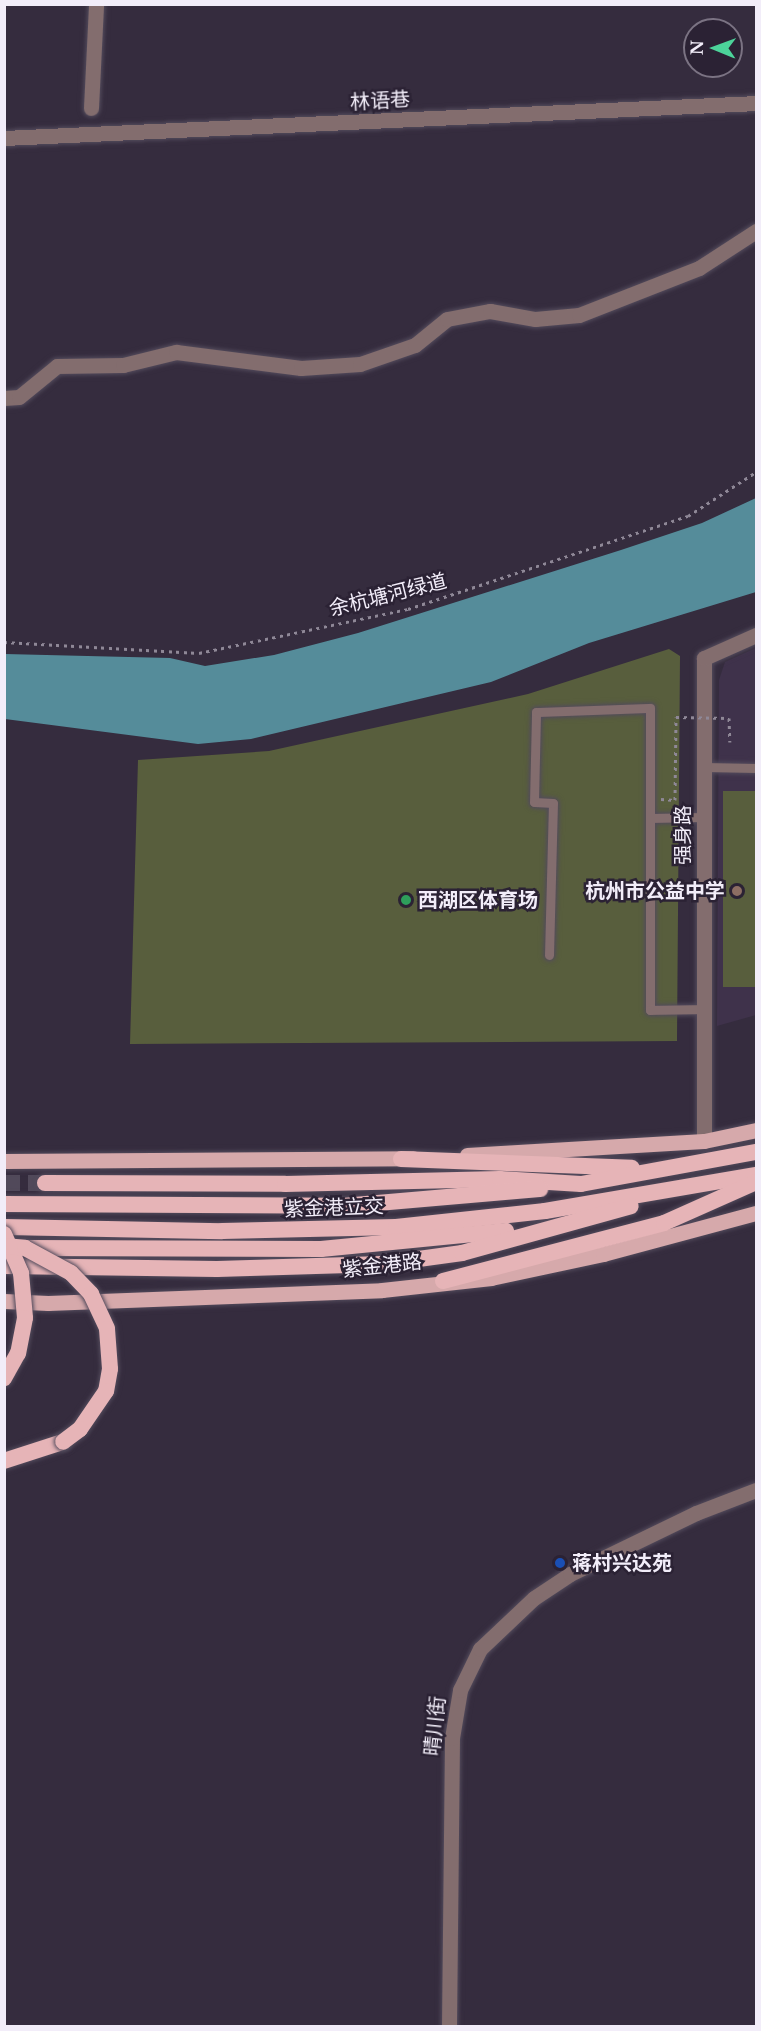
<!DOCTYPE html>
<meta charset="utf-8">
<style>
body{margin:0}
#map{position:relative;width:761px;height:2031px;overflow:hidden;background:#352c3e;font-family:"Libre Baskerville","Noto Sans SC",serif}
div>[style]{position:absolute}
.built>*{inset:0;background:#3f324b}
.green>*{inset:0;background:#585e3d;transform-origin:0 0}
.water>*{inset:0;background:#558c9a}
.trunk-tunnel>*{height:16px;margin-top:-8px;transform-origin:0;background:repeating-linear-gradient(90deg,#51495a 0 16px,transparent 0 24px)}
.path>*{height:3px;margin-top:-1.5px;transform-origin:0;background:repeating-linear-gradient(90deg,#8f8897 0 3px,transparent 0 7.5px)}
.roads{filter:drop-shadow(0 0 2px #534b5c) drop-shadow(0 0 2px #534b5c)}
.service>*{height:9px;margin:-4.5px;padding:0 4.5px;transform-origin:4.5px;border-radius:4.5px;background:#836d6e}
.minor>*{height:15px;margin:-7.5px;padding:0 7.5px;transform-origin:7.5px;border-radius:7.5px;background:#836d6e}
.tertiary>*{height:15px;margin:-7.5px;padding:0 7.5px;transform-origin:7.5px;border-radius:7.5px;background:#836d6e}
.primary>*{height:15px;margin:-7.5px;padding:0 7.5px;transform-origin:7.5px;border-radius:7.5px;background:#d6a9ab}
.trunk>*{height:16px;margin:-8px;padding:0 8px;transform-origin:8px;border-radius:8px;background:#e6b4b7}
.path-bridge>*{height:3px;margin-top:-1.5px;transform-origin:0;background:repeating-linear-gradient(90deg,#8f8897 0 3px,transparent 0 7.5px)}
.bridges{filter:drop-shadow(0 0 2px #534b5c) drop-shadow(0 0 2px #534b5c)}
.trunk-bridge>*{height:16px;margin:-8px;padding:0 8px;transform-origin:8px;border-radius:8px;background:#e6b4b7}
.dots>*{width:16px;height:16px;translate:-50% -50%;box-sizing:border-box;border:3px solid #2b2234;border-radius:50%}
span{translate:-50% -50%;white-space:nowrap;text-align:center;line-height:1.15;-webkit-text-stroke:5px #2b2234;paint-order:stroke}
.street-label{font-size:20px;color:#f2edf9}
.poi-label{font-size:20px;color:#f2edf9;font-weight:700}
.right{translate:-100% -50%;text-align:right}
.left{translate:0 -50%;text-align:left}
.frame{position:absolute;inset:0;border:6px solid #f2edf9;pointer-events:none}
.north{position:absolute;left:683px;top:18px;width:60px;height:60px;box-sizing:border-box;background:#2b2234;border:2px solid #7b7383;border-radius:50%;rotate:271deg;font-size:16px;font-weight:700;line-height:24px;text-align:center;color:#f2edf9}
.north::after{content:'';display:block;margin:auto;width:21px;height:27px;background:#4cd39a;clip-path:polygon(50% 0,100% 100%,50% 72%,0 100%)}
</style>
<div id="map">
<div class="built">
<i style="clip-path:polygon(756px 648px,756px 1015px,717px 1026px,719px 680px,725px 662px)"></i>
</div>
<div class="green">
<i style="clip-path:polygon(669px 649px,680px 656px,677px 1041px,130px 1044px,138px 760px,269px 751px,528px 694px)"></i>
<i style="left:723px;top:791px;width:33px;height:196px"></i>
</div>
<div class="water">
<i style="clip-path:polygon(756px 498px,756px 592px,589px 643px,491px 682px,251px 739px,198px 744px,5px 719px,5px 654px,170px 658px,205px 666px,274px 655px,358px 633px,621px 550px,702px 523px)"></i>
</div>
<div class="trunk-tunnel">
<i style="left:4px;top:1183px;width:41px"></i>
</div>
<div class="path">
<i style="left:4px;top:642px;width:195px;rotate:3.2deg"></i>
<i style="left:199px;top:653px;width:214px;rotate:-11.9deg"></i>
<i style="left:408px;top:609px;width:295px;rotate:-18.4deg"></i>
<i style="left:688px;top:516px;width:81px;rotate:-32.9deg"></i>
<i style="left:729px;top:718px;width:24px;rotate:88deg"></i>
<i style="left:661px;top:799px;width:14px;rotate:4deg"></i>
<i style="left:675px;top:800px;width:83px;rotate:-89.3deg"></i>
</div>
<div class="roads">
<div class="service">
<i style="left:704px;top:767px;width:52px;rotate:1.1deg"></i>
<i style="left:650px;top:818px;width:54px;rotate:-1.1deg"></i>
<i style="left:549px;top:955px;width:152px;rotate:-88.5deg"></i>
<i style="left:553px;top:803px;width:19px;rotate:-177deg"></i>
<i style="left:534px;top:802px;width:90px;rotate:-88.7deg"></i>
<i style="left:536px;top:712px;width:114px;rotate:-2deg"></i>
<i style="left:650px;top:708px;width:302px;rotate:90deg"></i>
<i style="left:650px;top:1010px;width:54px;rotate:-1.1deg"></i>
</div>
<div class="minor">
<i style="left:91px;top:108px;width:104px;rotate:-87.2deg"></i>
<i style="left:4px;top:138px;width:753px;rotate:-2.66deg"></i>
<i style="left:4px;top:398px;width:15px;rotate:-4deg"></i>
<i style="left:19px;top:397px;width:49px;rotate:-39.2deg"></i>
<i style="left:57px;top:366px;width:66px;rotate:-0.9deg"></i>
<i style="left:123px;top:365px;width:55px;rotate:-13.8deg"></i>
<i style="left:176px;top:352px;width:126px;rotate:7.3deg"></i>
<i style="left:301px;top:368px;width:59px;rotate:-3.9deg"></i>
<i style="left:360px;top:364px;width:58px;rotate:-19.1deg"></i>
<i style="left:415px;top:345px;width:41px;rotate:-39.1deg"></i>
<i style="left:447px;top:319px;width:44px;rotate:-10.5deg"></i>
<i style="left:490px;top:311px;width:46px;rotate:10.1deg"></i>
<i style="left:535px;top:319px;width:44px;rotate:-5.2deg"></i>
<i style="left:579px;top:315px;width:129px;rotate:-21.4deg"></i>
<i style="left:699px;top:268px;width:68px;rotate:-33deg"></i>
<i style="left:704px;top:1141px;width:483px;rotate:-90deg"></i>
<i style="left:704px;top:658px;width:57px;rotate:-23.9deg"></i>
</div>
<div class="tertiary">
<i style="left:449px;top:2026px;width:288px;rotate:-89.4deg"></i>
<i style="left:452px;top:1738px;width:49px;rotate:-80.5deg"></i>
<i style="left:460px;top:1690px;width:46px;rotate:-64deg"></i>
<i style="left:480px;top:1649px;width:74px;rotate:-43.4deg"></i>
<i style="left:534px;top:1598px;width:43px;rotate:-33.7deg"></i>
<i style="left:570px;top:1574px;width:140px;rotate:-25.8deg"></i>
<i style="left:696px;top:1513px;width:64px;rotate:-21deg"></i>
</div>
<div class="primary">
<i style="left:467px;top:1155px;width:237px;rotate:-3.4deg"></i>
<i style="left:704px;top:1141px;width:53px;rotate:-11.9deg"></i>
<i style="left:4px;top:1161px;width:409px;rotate:-0.4deg"></i>
<i style="left:4px;top:1301px;width:44px;rotate:2.6deg"></i>
<i style="left:48px;top:1303px;width:334px;rotate:-2.2deg"></i>
<i style="left:382px;top:1290px;width:110px;rotate:-6.3deg"></i>
<i style="left:491px;top:1278px;width:115px;rotate:-12.1deg"></i>
<i style="left:603px;top:1254px;width:158px;rotate:-15deg"></i>
</div>
<div class="trunk">
<i style="left:401px;top:1159px;width:231px;rotate:2.2deg"></i>
<i style="left:45px;top:1183px;width:240px;rotate:0.2deg"></i>
<i style="left:285px;top:1184px;width:215px;rotate:-1.3deg"></i>
<i style="left:500px;top:1179px;width:81px;rotate:3.5deg"></i>
<i style="left:581px;top:1184px;width:178px;rotate:-10.4deg"></i>
<i style="left:4px;top:1204px;width:338px;rotate:0.3deg"></i>
<i style="left:342px;top:1206px;width:199px;rotate:-4.9deg"></i>
<i style="left:4px;top:1227px;width:218px;rotate:1.1deg"></i>
<i style="left:222px;top:1231px;width:174px;rotate:-1.3deg"></i>
<i style="left:396px;top:1227px;width:150px;rotate:-6.1deg"></i>
<i style="left:545px;top:1211px;width:214px;rotate:-9.7deg"></i>
<i style="left:25px;top:1248px;width:296px;rotate:0.2deg"></i>
<i style="left:321px;top:1249px;width:186px;rotate:-5.6deg"></i>
<i style="left:4px;top:1266px;width:213px;rotate:0.8deg"></i>
<i style="left:217px;top:1269px;width:165px;rotate:-1.7deg"></i>
<i style="left:382px;top:1264px;width:81px;rotate:-7.8deg"></i>
<i style="left:462px;top:1253px;width:175px;rotate:-15.5deg"></i>
<i style="left:443px;top:1281px;width:228px;rotate:-14.7deg"></i>
<i style="left:664px;top:1223px;width:101px;rotate:-24deg"></i>
<i style="left:4px;top:1461px;width:62px;rotate:-17.9deg"></i>
</div>
</div>
<div class="path-bridge">
<i style="left:676px;top:717px;width:53px;rotate:1.1deg"></i>
</div>
<div class="bridges">
<div class="trunk-bridge">
<i style="left:4px;top:1234px;width:43px;rotate:66.4deg"></i>
<i style="left:21px;top:1273px;width:45px;rotate:84.9deg"></i>
<i style="left:25px;top:1318px;width:36px;rotate:101deg"></i>
<i style="left:18px;top:1353px;width:29px;rotate:119deg"></i>
<i style="left:4px;top:1246px;width:21px;rotate:5deg"></i>
<i style="left:25px;top:1248px;width:52px;rotate:28.5deg"></i>
<i style="left:71px;top:1273px;width:29px;rotate:46deg"></i>
<i style="left:91px;top:1294px;width:38px;rotate:65deg"></i>
<i style="left:107px;top:1329px;width:40px;rotate:85.7deg"></i>
<i style="left:110px;top:1369px;width:22px;rotate:100deg"></i>
<i style="left:106px;top:1391px;width:46px;rotate:124.4deg"></i>
<i style="left:80px;top:1429px;width:21px;rotate:143deg"></i>
</div>
</div>
<div class="dots">
<i style="left:737px;top:891px;background:#8d6e63"></i>
<i style="left:406px;top:900px;background:#2e9e5b"></i>
<i style="left:560px;top:1563px;background:#1a4fb4"></i>
</div>
<div class="street-label">
<span style="left:380px;top:101px;rotate:-3deg">林语巷</span>
<span style="left:388px;top:595px;rotate:-14deg">余杭塘河绿道</span>
<span style="left:683px;top:835px;rotate:-90deg">强身路</span>
<span style="left:334px;top:1208px;rotate:-2deg">紫金港立交</span>
<span style="left:382px;top:1266px;rotate:-6deg">紫金港路</span>
<span style="left:435px;top:1726px;rotate:-84deg">晴川街</span>
</div>
<div class="poi-label">
<span class="right" style="left:725px;top:891px">杭州市公益中学</span>
<span class="left" style="left:418px;top:900px">西湖区体育场</span>
<span class="left" style="left:572px;top:1563px">蒋村兴达苑</span>
</div>
<div class="frame"></div>
<div class="north">N</div>
</div>
